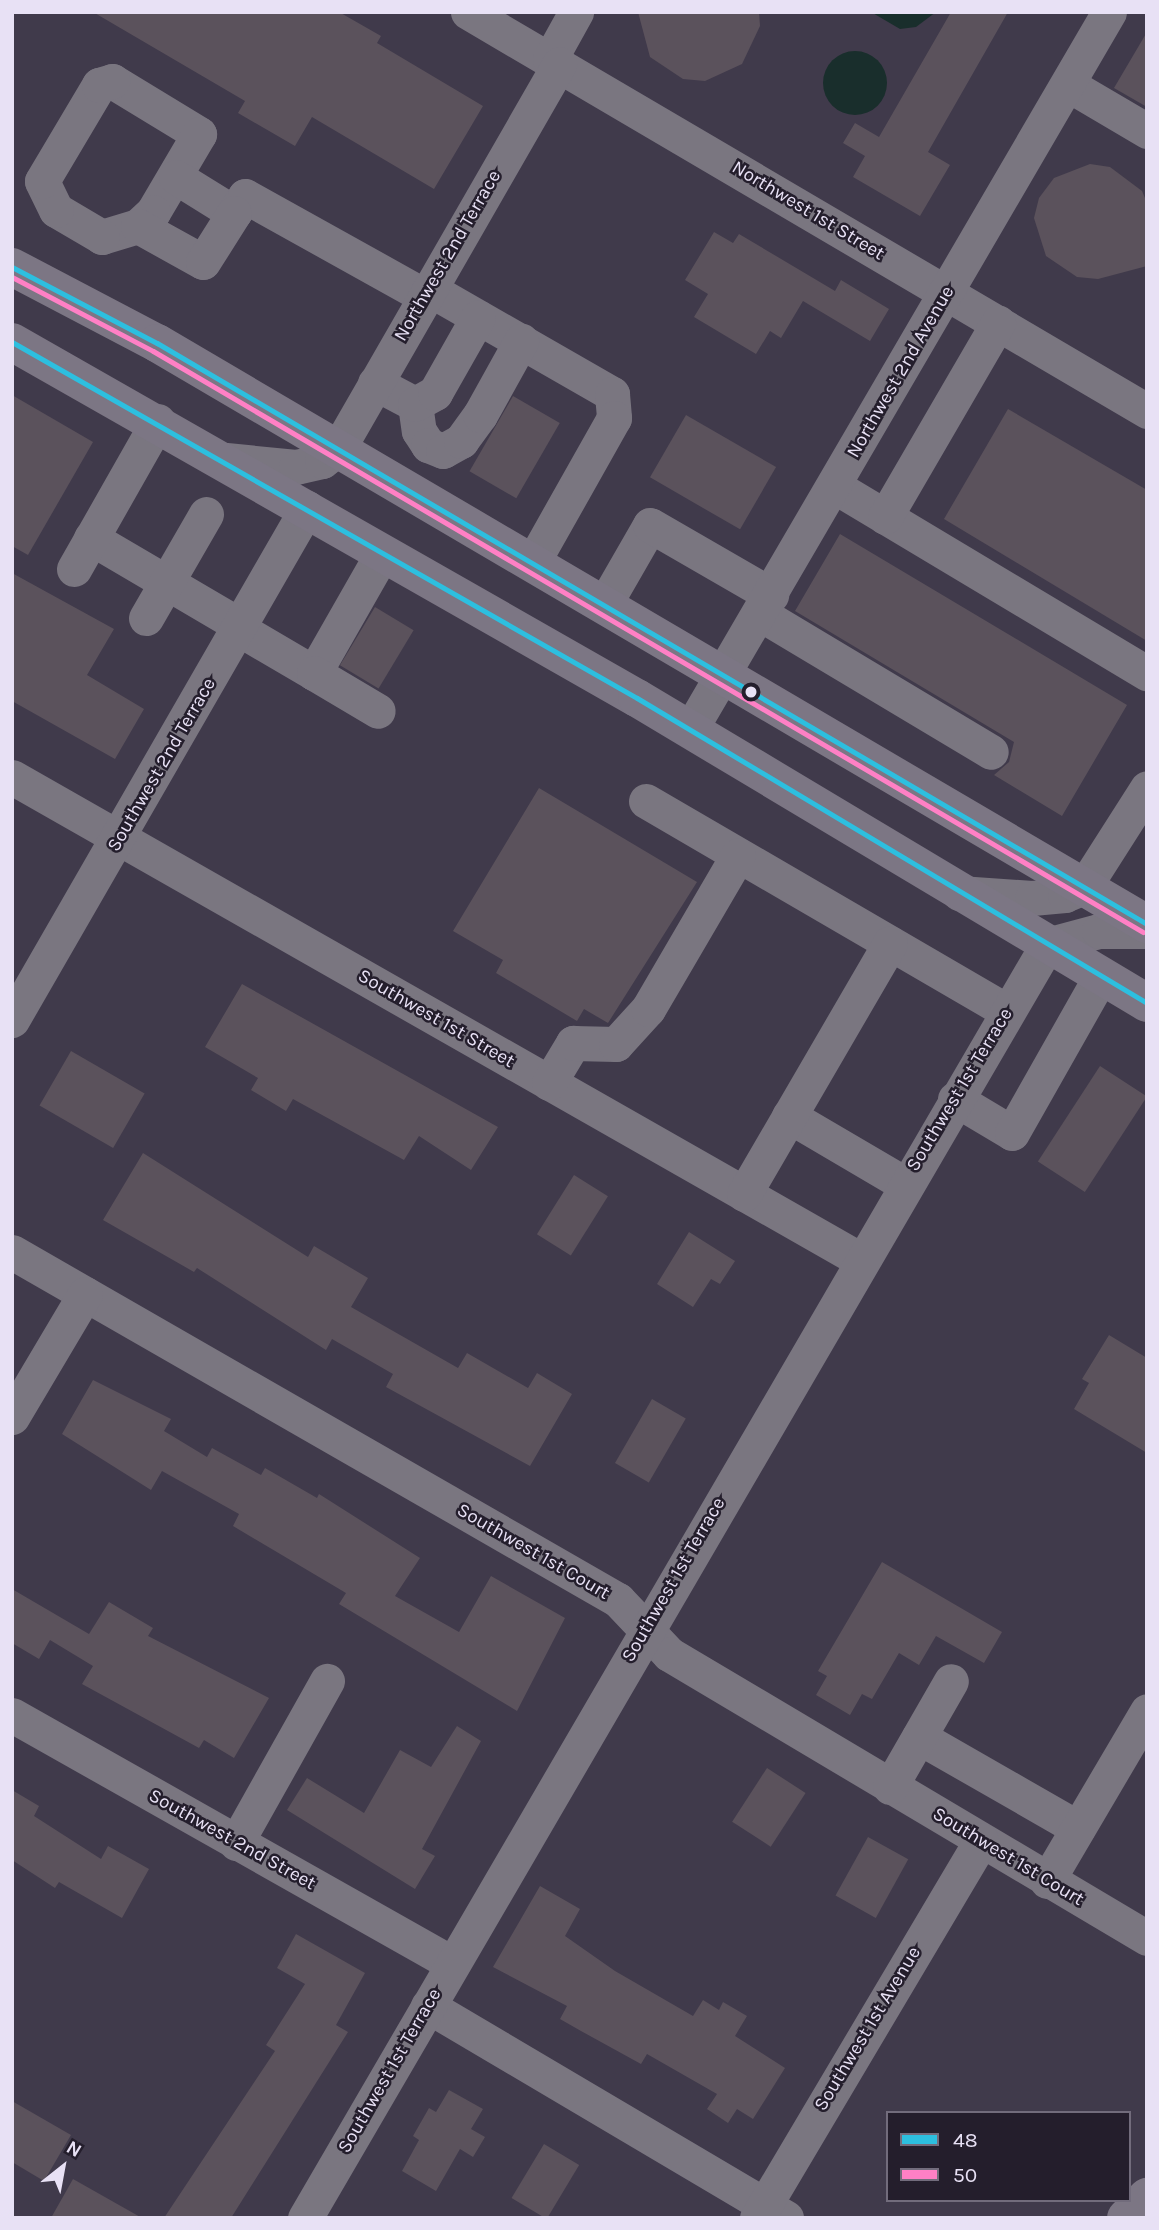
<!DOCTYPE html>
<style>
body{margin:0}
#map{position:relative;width:1159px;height:2230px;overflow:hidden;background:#403a4b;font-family:Karla,sans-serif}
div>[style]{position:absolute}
.water>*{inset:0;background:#192e2c}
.round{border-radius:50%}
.building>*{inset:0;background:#5b525c;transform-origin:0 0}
.minor>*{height:35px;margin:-17.5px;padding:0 17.5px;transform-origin:17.5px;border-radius:17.5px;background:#7a7680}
.major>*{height:38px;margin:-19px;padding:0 19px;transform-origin:19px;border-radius:19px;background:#7c7684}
.bus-1>*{height:5px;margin:-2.5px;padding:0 2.5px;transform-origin:2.5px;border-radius:2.5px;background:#2dbfdf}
.bus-2>*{height:5px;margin:-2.5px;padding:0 2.5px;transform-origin:2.5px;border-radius:2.5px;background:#ff80c5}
.dots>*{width:19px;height:19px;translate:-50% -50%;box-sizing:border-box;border:4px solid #241e2c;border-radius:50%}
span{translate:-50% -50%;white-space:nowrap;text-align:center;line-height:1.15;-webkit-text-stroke:5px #241e2c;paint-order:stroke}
.street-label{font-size:19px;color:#e8e1f5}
.frame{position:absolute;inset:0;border:14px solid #e8e1f5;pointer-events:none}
.legend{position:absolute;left:886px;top:2111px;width:245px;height:91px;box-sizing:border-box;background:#241e2c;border:2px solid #726c7c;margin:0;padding:9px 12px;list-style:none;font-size:21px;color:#e8e1f5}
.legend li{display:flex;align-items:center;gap:14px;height:35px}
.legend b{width:35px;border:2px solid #726c7c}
.north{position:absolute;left:28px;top:2132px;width:70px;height:70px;-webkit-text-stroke:5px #241e2c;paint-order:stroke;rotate:31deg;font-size:19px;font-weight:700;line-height:28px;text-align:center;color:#e8e1f5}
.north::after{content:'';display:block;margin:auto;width:24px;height:32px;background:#e8e1f5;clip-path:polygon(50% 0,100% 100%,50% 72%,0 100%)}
</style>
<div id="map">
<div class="water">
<i style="clip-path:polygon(871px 12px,936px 12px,916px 27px,900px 29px)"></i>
<i class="round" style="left:823px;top:51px;width:64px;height:64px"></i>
</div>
<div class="building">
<i style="clip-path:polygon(93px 12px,339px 12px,381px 36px,377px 43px,483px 106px,434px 189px,312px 117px,295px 146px,238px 113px,245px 101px)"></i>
<i style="clip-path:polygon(638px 12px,759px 12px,760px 26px,742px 64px,705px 81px,683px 79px,650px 57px)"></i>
<i style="clip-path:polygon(951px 12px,1008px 12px,928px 152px,950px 165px,920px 216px,853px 177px,865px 156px,843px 143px,855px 123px,879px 137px)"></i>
<i style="clip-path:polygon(1147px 32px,1147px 107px,1114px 88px)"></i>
<i style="clip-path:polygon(1090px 164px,1110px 167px,1142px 191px,1147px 203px,1147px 266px,1098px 279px,1077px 277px,1046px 256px,1034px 218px,1039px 198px,1054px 178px)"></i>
<i style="clip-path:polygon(714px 232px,733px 243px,739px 234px,835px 291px,841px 280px,889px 309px,870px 341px,803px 301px,781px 338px,770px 331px,756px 354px,694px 317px,708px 294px,685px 280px)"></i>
<i style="clip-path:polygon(12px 395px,93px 442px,28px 555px,12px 546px)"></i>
<i style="left:513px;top:396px;width:54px;height:87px;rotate:30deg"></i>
<i style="clip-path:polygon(1008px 409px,1147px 490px,1147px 641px,944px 519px)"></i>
<i style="left:686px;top:415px;width:104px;height:72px;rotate:30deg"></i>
<i style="clip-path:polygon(840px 534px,1127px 705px,1062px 816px,994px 775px,1009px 762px,1014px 742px,795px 611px)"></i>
<i style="clip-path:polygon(12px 573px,114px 629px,87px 675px,144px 709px,115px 759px,12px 701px)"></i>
<i style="left:375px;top:607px;width:45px;height:68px;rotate:31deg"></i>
<i style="clip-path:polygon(539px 788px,697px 882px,608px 1023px,584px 1009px,577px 1021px,496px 973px,503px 960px,453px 931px)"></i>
<i style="clip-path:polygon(242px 984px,498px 1127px,471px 1170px,419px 1136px,404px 1160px,293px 1099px,286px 1111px,251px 1090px,258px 1078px,205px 1047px)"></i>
<i style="left:71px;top:1051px;width:85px;height:63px;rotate:30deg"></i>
<i style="left:1100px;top:1066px;width:56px;height:114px;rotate:33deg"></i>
<i style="clip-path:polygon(143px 1153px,308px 1257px,314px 1246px,368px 1278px,351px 1307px,458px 1368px,467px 1353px,528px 1388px,537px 1373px,572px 1394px,530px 1466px,386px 1387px,393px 1374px,332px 1339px,326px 1350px,197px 1268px,194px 1272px,103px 1220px)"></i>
<i style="left:574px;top:1175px;width:40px;height:70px;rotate:32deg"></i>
<i style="clip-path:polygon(689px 1232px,735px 1261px,720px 1284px,711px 1279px,693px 1307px,657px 1284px)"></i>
<i style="clip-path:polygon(1109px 1335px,1147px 1358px,1147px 1453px,1074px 1409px,1089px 1383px,1082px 1379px)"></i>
<i style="clip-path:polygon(93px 1380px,171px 1419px,164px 1431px,207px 1457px,212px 1448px,261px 1475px,265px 1468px,317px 1498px,319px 1494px,420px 1558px,395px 1596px,459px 1632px,491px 1576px,565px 1618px,517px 1711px,339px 1604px,346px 1593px,233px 1526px,239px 1514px,162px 1471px,151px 1490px,62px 1434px)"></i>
<i style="left:652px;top:1399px;width:39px;height:74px;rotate:30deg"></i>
<i style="clip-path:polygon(882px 1562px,1002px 1632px,984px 1663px,936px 1636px,919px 1665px,899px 1653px,872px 1699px,862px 1694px,850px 1715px,816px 1695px,827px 1676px,818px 1671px)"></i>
<i style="clip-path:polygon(12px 1589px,89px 1634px,109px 1602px,153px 1628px,148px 1636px,269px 1698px,234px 1758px,204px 1740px,199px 1748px,82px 1684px,93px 1666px,50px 1640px,39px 1659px,12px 1643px)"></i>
<i style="clip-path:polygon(457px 1726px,481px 1741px,422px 1849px,435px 1856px,415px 1889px,287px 1810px,307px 1778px,364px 1813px,400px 1750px,431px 1767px)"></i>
<i style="left:767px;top:1768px;width:46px;height:64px;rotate:33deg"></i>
<i style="clip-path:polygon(12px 1790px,39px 1806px,34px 1816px,101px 1859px,108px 1846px,149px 1869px,122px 1918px,59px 1882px,55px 1888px,12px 1860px)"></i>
<i style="left:868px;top:1837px;width:46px;height:67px;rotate:29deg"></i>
<i style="clip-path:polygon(540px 1886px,580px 1909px,565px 1936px,615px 1971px,693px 2016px,703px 2000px,719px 2010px,723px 2002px,747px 2016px,735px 2036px,785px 2068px,753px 2119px,737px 2109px,728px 2123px,707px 2109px,717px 2094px,647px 2054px,641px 2064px,581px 2031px,560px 2019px,567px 2006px,493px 1967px)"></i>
<i style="clip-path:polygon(296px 1934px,365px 1973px,336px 2025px,348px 2032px,231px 2218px,164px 2218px,275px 2051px,266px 2045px,305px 1984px,277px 1968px)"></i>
<i style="clip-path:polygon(449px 2090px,483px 2109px,471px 2129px,485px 2137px,473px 2157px,460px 2149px,436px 2191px,402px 2171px,419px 2140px,413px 2136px,429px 2108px,436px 2112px)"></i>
<i style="clip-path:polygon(12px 2101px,71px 2135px,44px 2181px,12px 2162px)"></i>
<i style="left:544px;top:2144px;width:41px;height:63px;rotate:31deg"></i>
<i style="clip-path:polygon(73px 2179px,142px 2218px,51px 2218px)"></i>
</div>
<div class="minor">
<i style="left:468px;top:12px;width:788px;rotate:30.44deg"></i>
<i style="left:550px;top:59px;width:54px;rotate:-61deg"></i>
<i style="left:112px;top:81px;width:102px;rotate:31.3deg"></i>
<i style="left:199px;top:134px;width:91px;rotate:120.5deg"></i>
<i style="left:153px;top:212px;width:21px;rotate:137deg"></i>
<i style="left:138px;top:226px;width:38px;rotate:163deg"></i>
<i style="left:102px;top:237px;width:53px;rotate:-149.6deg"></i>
<i style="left:56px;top:210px;width:32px;rotate:-116deg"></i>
<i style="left:42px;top:181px;width:112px;rotate:-59.3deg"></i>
<i style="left:99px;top:85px;width:14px;rotate:-17deg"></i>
<i style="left:1069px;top:85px;width:91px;rotate:30.5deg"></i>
<i style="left:176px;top:177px;width:68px;rotate:31.8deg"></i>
<i style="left:234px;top:213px;width:20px;rotate:-57deg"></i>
<i style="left:245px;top:196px;width:206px;rotate:29.1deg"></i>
<i style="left:138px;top:226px;width:74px;rotate:29deg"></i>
<i style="left:203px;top:262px;width:58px;rotate:-57.7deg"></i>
<i style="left:429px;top:289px;width:211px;rotate:29.8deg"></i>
<i style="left:612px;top:394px;width:24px;rotate:85deg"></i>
<i style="left:614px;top:418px;width:165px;rotate:119.4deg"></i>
<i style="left:375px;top:383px;width:45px;rotate:27.7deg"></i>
<i style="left:415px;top:404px;width:27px;rotate:82deg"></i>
<i style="left:419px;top:431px;width:17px;rotate:57deg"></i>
<i style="left:428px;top:445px;width:16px;rotate:22deg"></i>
<i style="left:443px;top:451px;width:21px;rotate:-29deg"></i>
<i style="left:461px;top:441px;width:32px;rotate:-54deg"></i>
<i style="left:480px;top:415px;width:85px;rotate:-61deg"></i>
<i style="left:415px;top:404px;width:23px;rotate:-29deg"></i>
<i style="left:435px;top:393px;width:87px;rotate:-60.5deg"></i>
<i style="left:226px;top:460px;width:70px;rotate:5.7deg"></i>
<i style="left:296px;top:467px;width:27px;rotate:-13deg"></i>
<i style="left:322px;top:461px;width:20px;rotate:-37deg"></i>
<i style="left:338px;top:449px;width:444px;rotate:-60.1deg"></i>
<i style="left:834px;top:486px;width:365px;rotate:30.9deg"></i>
<i style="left:885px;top:517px;width:225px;rotate:-59.8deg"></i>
<i style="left:91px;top:538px;width:174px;rotate:30.4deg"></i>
<i style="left:74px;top:569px;width:170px;rotate:-60.4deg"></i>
<i style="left:604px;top:605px;width:92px;rotate:-60.1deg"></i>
<i style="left:650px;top:525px;width:140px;rotate:30deg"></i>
<i style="left:759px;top:613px;width:270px;rotate:30.9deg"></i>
<i style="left:146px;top:618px;width:120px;rotate:-60deg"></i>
<i style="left:239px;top:629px;width:87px;rotate:30.4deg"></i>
<i style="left:314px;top:673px;width:139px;rotate:-60.3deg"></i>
<i style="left:314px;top:673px;width:74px;rotate:30.7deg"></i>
<i style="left:690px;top:730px;width:831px;rotate:-59.73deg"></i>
<i style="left:12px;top:777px;width:977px;rotate:29.64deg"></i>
<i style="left:646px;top:801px;width:418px;rotate:30.2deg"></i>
<i style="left:959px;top:893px;width:73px;rotate:3.9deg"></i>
<i style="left:1032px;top:898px;width:33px;rotate:-5deg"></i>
<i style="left:1065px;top:895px;width:21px;rotate:-23deg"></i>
<i style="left:1084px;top:887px;width:117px;rotate:-57.5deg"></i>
<i style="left:12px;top:1020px;width:591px;rotate:-60.05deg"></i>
<i style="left:549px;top:1083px;width:47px;rotate:-59deg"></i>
<i style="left:573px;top:1043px;width:43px;rotate:1.3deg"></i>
<i style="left:616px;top:1044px;width:47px;rotate:-47.6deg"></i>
<i style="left:648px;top:1009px;width:178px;rotate:-59.7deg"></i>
<i style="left:955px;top:1099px;width:66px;rotate:30.8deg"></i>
<i style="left:1012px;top:1133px;width:180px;rotate:-60.5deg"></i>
<i style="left:789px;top:1116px;width:134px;rotate:30.4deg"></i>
<i style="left:744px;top:1194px;width:290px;rotate:-59.8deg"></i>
<i style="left:12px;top:1252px;width:699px;rotate:29.87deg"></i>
<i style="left:618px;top:1600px;width:74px;rotate:46.6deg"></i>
<i style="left:669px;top:1654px;width:556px;rotate:30.72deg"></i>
<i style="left:12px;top:1417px;width:143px;rotate:-59.3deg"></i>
<i style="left:12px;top:1715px;width:506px;rotate:29.45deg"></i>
<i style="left:919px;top:1737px;width:183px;rotate:29.8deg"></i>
<i style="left:890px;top:1787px;width:122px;rotate:-60.1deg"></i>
<i style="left:236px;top:1843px;width:186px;rotate:-60.7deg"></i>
<i style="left:1047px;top:1881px;width:197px;rotate:-59.5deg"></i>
<i style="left:428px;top:2006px;width:416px;rotate:30.6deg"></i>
<i style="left:305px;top:2218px;width:1473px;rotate:-59.76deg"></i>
<i style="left:1047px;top:945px;width:54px;rotate:-15.1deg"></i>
<i style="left:1099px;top:931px;width:48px"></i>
<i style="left:757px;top:2218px;width:439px;rotate:-59.3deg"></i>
</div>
<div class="major">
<i style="left:12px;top:267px;width:164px;rotate:27.7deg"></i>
<i style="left:157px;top:343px;width:1148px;rotate:30.41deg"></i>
<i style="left:12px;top:342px;width:719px;rotate:29.67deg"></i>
<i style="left:637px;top:698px;width:594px;rotate:30.88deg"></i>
<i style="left:1126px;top:2218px;width:30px;rotate:-45deg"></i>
</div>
<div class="bus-1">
<i style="left:12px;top:267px;width:164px;rotate:27.7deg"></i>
<i style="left:157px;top:343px;width:1148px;rotate:30.41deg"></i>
<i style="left:12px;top:342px;width:719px;rotate:29.67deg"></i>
<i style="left:637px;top:698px;width:594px;rotate:30.88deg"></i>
</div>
<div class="bus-2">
<i style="left:12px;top:277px;width:159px;rotate:27.7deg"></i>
<i style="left:153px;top:351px;width:1148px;rotate:30.41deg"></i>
</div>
<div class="dots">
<i style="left:751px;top:692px;background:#e8e1f5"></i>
</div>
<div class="street-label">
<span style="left:808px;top:211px;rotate:31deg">Northwest 1st Street</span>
<span style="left:448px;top:256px;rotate:-60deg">Northwest 2nd Terrace</span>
<span style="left:901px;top:372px;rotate:-60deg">Northwest 2nd Avenue</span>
<span style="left:162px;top:765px;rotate:-60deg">Southwest 2nd Terrace</span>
<span style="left:436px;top:1019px;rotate:30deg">Southwest 1st Street</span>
<span style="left:960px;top:1090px;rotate:-59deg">Southwest 1st Terrace</span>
<span style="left:533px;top:1552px;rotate:30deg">Southwest 1st Court</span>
<span style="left:674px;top:1580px;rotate:-60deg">Southwest 1st Terrace</span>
<span style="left:232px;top:1840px;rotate:29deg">Southwest 2nd Street</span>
<span style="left:1008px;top:1857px;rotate:31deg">Southwest 1st Court</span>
<span style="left:868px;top:2029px;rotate:-59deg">Southwest 1st Avenue</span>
<span style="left:390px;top:2071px;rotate:-60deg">Southwest 1st Terrace</span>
</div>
<div class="frame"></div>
<ul class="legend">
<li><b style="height:9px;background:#2dbfdf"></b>48</li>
<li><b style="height:9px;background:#ff80c5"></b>50</li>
</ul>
<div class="north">N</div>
</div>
